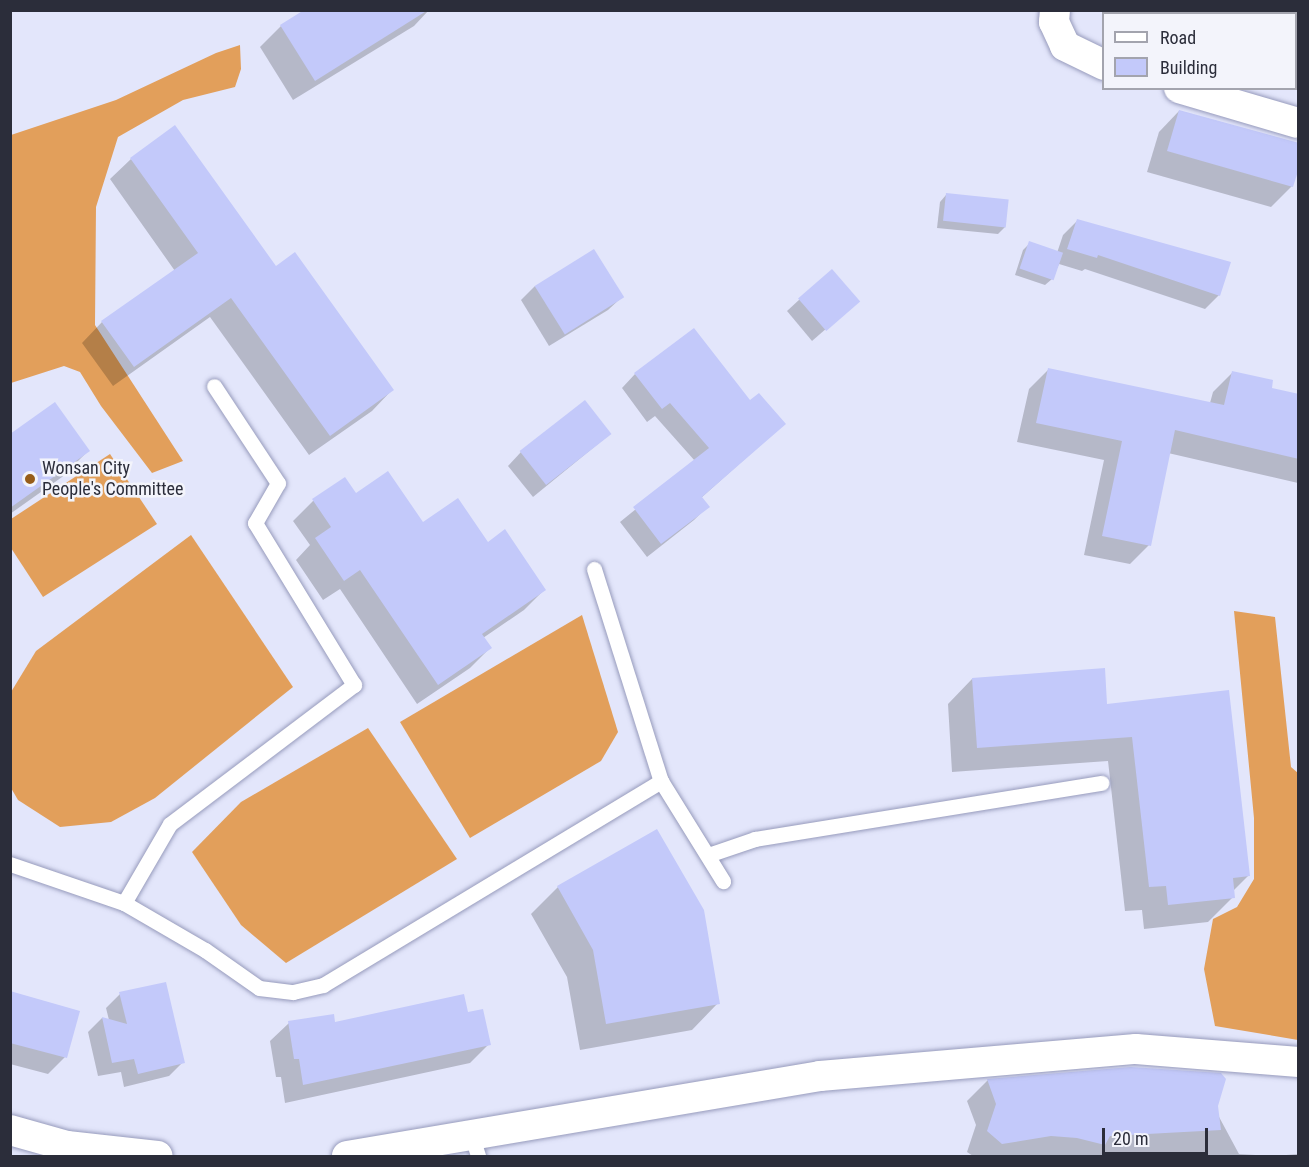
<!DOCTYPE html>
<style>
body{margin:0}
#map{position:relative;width:1309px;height:1167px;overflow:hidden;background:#e3e6fb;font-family:"Roboto Condensed",sans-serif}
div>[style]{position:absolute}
.forest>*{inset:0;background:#e29f5b}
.shadow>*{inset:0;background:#0003}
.building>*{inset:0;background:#c3c9fa;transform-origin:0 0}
.roads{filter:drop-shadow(0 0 2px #979bbc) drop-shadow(0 0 2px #979bbc)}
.service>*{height:15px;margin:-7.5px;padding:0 7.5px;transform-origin:7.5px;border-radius:7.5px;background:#fff}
.minor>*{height:30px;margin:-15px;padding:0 15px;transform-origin:15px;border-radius:15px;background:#fff}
.dots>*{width:16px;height:16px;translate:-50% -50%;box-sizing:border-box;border:3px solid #f3f4fb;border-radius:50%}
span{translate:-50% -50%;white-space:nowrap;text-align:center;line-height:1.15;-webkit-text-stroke:5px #f3f4fb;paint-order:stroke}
.poi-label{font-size:18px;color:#2b2d3a}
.left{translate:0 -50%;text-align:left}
.frame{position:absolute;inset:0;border:12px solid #2b2d3a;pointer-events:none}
.legend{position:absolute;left:1102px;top:12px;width:195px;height:78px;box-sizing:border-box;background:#f3f4fb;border:2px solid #a3a4ae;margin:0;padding:8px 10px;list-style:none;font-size:18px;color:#2b2d3a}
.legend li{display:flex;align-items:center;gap:12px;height:30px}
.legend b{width:30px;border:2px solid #a3a4ae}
.scale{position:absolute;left:1102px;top:1128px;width:106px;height:27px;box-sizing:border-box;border:3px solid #2b2d3a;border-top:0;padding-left:8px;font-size:18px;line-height:21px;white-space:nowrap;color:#2b2d3a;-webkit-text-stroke:4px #f3f4fb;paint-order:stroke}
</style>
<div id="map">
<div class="forest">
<i style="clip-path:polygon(240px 45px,241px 69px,235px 87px,183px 100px,118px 137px,96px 207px,95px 325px,183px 461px,152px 473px,101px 406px,80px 372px,64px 366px,11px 383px,11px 135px,116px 100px,216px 53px)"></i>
<i style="clip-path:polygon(110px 454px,157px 524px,43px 597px,11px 548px,11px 519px)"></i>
<i style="clip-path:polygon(191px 535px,293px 687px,155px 798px,111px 822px,60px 827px,18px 800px,11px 788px,11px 692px,36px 651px)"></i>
<i style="clip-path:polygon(1234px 611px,1275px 617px,1291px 767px,1298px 773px,1298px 1040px,1215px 1026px,1204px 969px,1213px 919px,1237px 907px,1254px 879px,1254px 818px)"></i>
<i style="clip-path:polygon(582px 615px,618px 732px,601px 761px,470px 838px,400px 722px)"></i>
<i style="clip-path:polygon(368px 728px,457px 859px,286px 963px,241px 925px,192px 852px,241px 802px)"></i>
</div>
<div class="shadow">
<i style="clip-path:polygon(307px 10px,429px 10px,414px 26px,293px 100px,260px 47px,281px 26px)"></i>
<i style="clip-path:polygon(1179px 111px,1292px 186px,1271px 207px,1147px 172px,1159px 132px)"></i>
<i style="clip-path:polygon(131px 159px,276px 268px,392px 390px,372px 411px,309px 455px,210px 317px,113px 386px,82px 343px,102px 322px,175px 271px,110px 179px)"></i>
<i style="clip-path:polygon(946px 195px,1005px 227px,998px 234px,937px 228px,940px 202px)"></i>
<i style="clip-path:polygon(1077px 221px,1219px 295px,1205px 309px,1085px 269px,1082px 271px,1059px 264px,1052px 279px,1045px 285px,1015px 275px,1023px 250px,1030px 243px,1057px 253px,1063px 235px)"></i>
<i style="clip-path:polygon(535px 286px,622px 297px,608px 310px,549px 346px,521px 300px)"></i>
<i style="clip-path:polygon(800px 299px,858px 301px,812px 341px,787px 311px)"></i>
<i style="clip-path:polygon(1048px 370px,1210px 403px,1213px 392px,1233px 372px,1270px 389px,1298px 395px,1298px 483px,1168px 453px,1149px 545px,1130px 564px,1084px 555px,1104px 460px,1017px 442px,1029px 389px)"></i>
<i style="clip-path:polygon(635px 374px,750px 403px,784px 424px,701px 498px,708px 506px,694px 520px,647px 557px,620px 522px,695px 461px,655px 416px,647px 422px,622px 388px)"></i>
<i style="clip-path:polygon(610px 434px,533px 497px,508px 466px,521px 452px)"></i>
<i style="clip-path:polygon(10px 435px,88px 451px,62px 477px,10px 514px)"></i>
<i style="clip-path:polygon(356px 495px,422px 524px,487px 544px,544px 590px,524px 610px,483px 638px,490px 648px,470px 668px,417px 704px,340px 589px,323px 600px,296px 560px,310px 545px,293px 521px,313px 501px)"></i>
<i style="clip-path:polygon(972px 679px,1106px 706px,1227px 692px,1248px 876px,1232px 892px,1233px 897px,1208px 922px,1144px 929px,1142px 910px,1125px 911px,1108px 761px,952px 772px,948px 704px)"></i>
<i style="clip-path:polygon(656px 831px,718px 1003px,692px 1030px,580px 1050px,567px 977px,531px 914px,558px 887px)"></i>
<i style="clip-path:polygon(10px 993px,65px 1057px,48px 1074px,10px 1064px)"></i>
<i style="clip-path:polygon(120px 994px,183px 1062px,169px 1076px,124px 1087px,121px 1072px,98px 1076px,88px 1032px,102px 1018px,109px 1020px,106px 1008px)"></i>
<i style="clip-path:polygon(467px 1014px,489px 1044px,470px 1063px,285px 1103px,281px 1077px,276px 1077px,270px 1041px,289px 1023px,334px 1023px)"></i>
<i style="clip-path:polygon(988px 1080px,1218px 1096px,1218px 1115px,1239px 1154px,1274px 1156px,1298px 1154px,1298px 1156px,973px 1156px,967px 1152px,976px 1125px,967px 1101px)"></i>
</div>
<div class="building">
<i style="clip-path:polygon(304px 10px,428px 10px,315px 81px,280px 25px)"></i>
<i style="clip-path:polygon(1179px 110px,1299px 143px,1299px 168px,1293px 187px,1167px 151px)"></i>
<i style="clip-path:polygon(175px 125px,276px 266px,295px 252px,394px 390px,330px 436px,231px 298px,134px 367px,101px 321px,198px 253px,130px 158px)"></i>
<i style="left:946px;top:193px;width:63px;height:28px;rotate:6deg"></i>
<i style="clip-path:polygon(1077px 219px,1231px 262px,1220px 296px,1098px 255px,1097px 258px,1067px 249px)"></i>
<i style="left:1029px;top:241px;width:36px;height:29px;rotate:19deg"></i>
<i style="left:594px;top:249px;width:57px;height:70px;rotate:58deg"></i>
<i style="left:832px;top:269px;width:43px;height:45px;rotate:49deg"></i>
<i style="clip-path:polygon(694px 328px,750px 400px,759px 393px,786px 424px,702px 497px,710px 507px,661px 544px,633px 507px,709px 448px,670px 403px,662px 409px,634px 373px)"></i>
<i style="clip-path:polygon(1048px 368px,1224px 405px,1232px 371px,1273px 380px,1272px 388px,1299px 394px,1299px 459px,1175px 430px,1151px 546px,1102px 536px,1122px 441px,1036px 423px)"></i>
<i style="left:585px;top:400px;width:43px;height:83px;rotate:52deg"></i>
<i style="clip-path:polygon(55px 402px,90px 451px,10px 508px,10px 434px)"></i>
<i style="clip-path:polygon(388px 471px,423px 522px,458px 498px,488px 542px,505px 529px,546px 590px,482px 634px,492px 648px,438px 685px,360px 570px,344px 581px,315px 538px,331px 527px,312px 499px,345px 477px,356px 493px)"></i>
<i style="clip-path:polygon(1105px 668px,1107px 704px,1229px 690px,1250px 876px,1233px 878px,1235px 898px,1168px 905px,1166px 886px,1149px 887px,1132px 737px,977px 748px,972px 678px)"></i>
<i style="clip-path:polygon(657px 829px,704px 910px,720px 1004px,606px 1024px,593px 950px,557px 886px)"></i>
<i style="clip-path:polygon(166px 982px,185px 1063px,138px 1074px,134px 1059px,112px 1063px,102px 1017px,127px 1024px,119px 992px)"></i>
<i style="clip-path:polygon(10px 991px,80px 1011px,67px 1058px,10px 1043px)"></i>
<i style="clip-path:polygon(464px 994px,468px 1012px,483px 1009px,491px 1045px,303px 1085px,299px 1059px,294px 1059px,288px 1021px,334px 1014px,335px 1022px)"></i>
<i style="clip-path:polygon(1131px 1067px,1221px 1073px,1226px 1079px,1218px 1106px,1221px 1130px,1110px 1136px,1105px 1145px,1077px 1138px,1051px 1136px,1002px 1144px,987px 1131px,996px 1104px,987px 1079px)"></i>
</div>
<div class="roads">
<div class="service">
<i style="left:594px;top:569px;width:222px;rotate:72.5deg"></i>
<i style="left:661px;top:781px;width:118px;rotate:58.2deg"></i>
<i style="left:708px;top:855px;width:50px;rotate:-18.8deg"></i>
<i style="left:755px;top:839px;width:351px;rotate:-9.2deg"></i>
<i style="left:10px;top:864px;width:120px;rotate:18.9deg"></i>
<i style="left:124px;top:903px;width:94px;rotate:30.1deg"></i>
<i style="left:205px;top:950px;width:66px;rotate:35.1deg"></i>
<i style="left:259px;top:988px;width:34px;rotate:7deg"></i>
<i style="left:293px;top:992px;width:31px;rotate:-13deg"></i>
<i style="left:323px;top:985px;width:395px;rotate:-31.1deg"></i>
<i style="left:124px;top:903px;width:91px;rotate:-59.8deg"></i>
<i style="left:170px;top:824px;width:231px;rotate:-37.1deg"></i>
<i style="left:354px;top:685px;width:190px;rotate:-121.4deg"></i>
<i style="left:255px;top:523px;width:46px;rotate:-60.1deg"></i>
<i style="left:278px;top:483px;width:116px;rotate:-123.4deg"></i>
<i style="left:472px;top:1137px;width:20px;rotate:72deg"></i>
</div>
<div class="minor">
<i style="left:1055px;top:10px;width:12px;rotate:95deg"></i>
<i style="left:1054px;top:22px;width:26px;rotate:65deg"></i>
<i style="left:1065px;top:46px;width:43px;rotate:26deg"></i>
<i style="left:1179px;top:88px;width:124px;rotate:16.4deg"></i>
<i style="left:10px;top:1130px;width:59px;rotate:15.7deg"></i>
<i style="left:67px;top:1146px;width:91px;rotate:6.3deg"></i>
<i style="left:347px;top:1156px;width:480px;rotate:-9.6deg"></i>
<i style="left:820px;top:1076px;width:317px;rotate:-4.9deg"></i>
<i style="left:1136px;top:1049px;width:163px;rotate:4.6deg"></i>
</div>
</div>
<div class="dots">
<i style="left:30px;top:479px;background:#975d1a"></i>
</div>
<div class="poi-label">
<span class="left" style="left:42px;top:479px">Wonsan City<br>People's Committee</span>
</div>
<div class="frame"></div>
<ul class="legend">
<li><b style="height:8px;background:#fff"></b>Road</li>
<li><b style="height:16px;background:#c3c9fa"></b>Building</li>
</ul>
<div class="scale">20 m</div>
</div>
